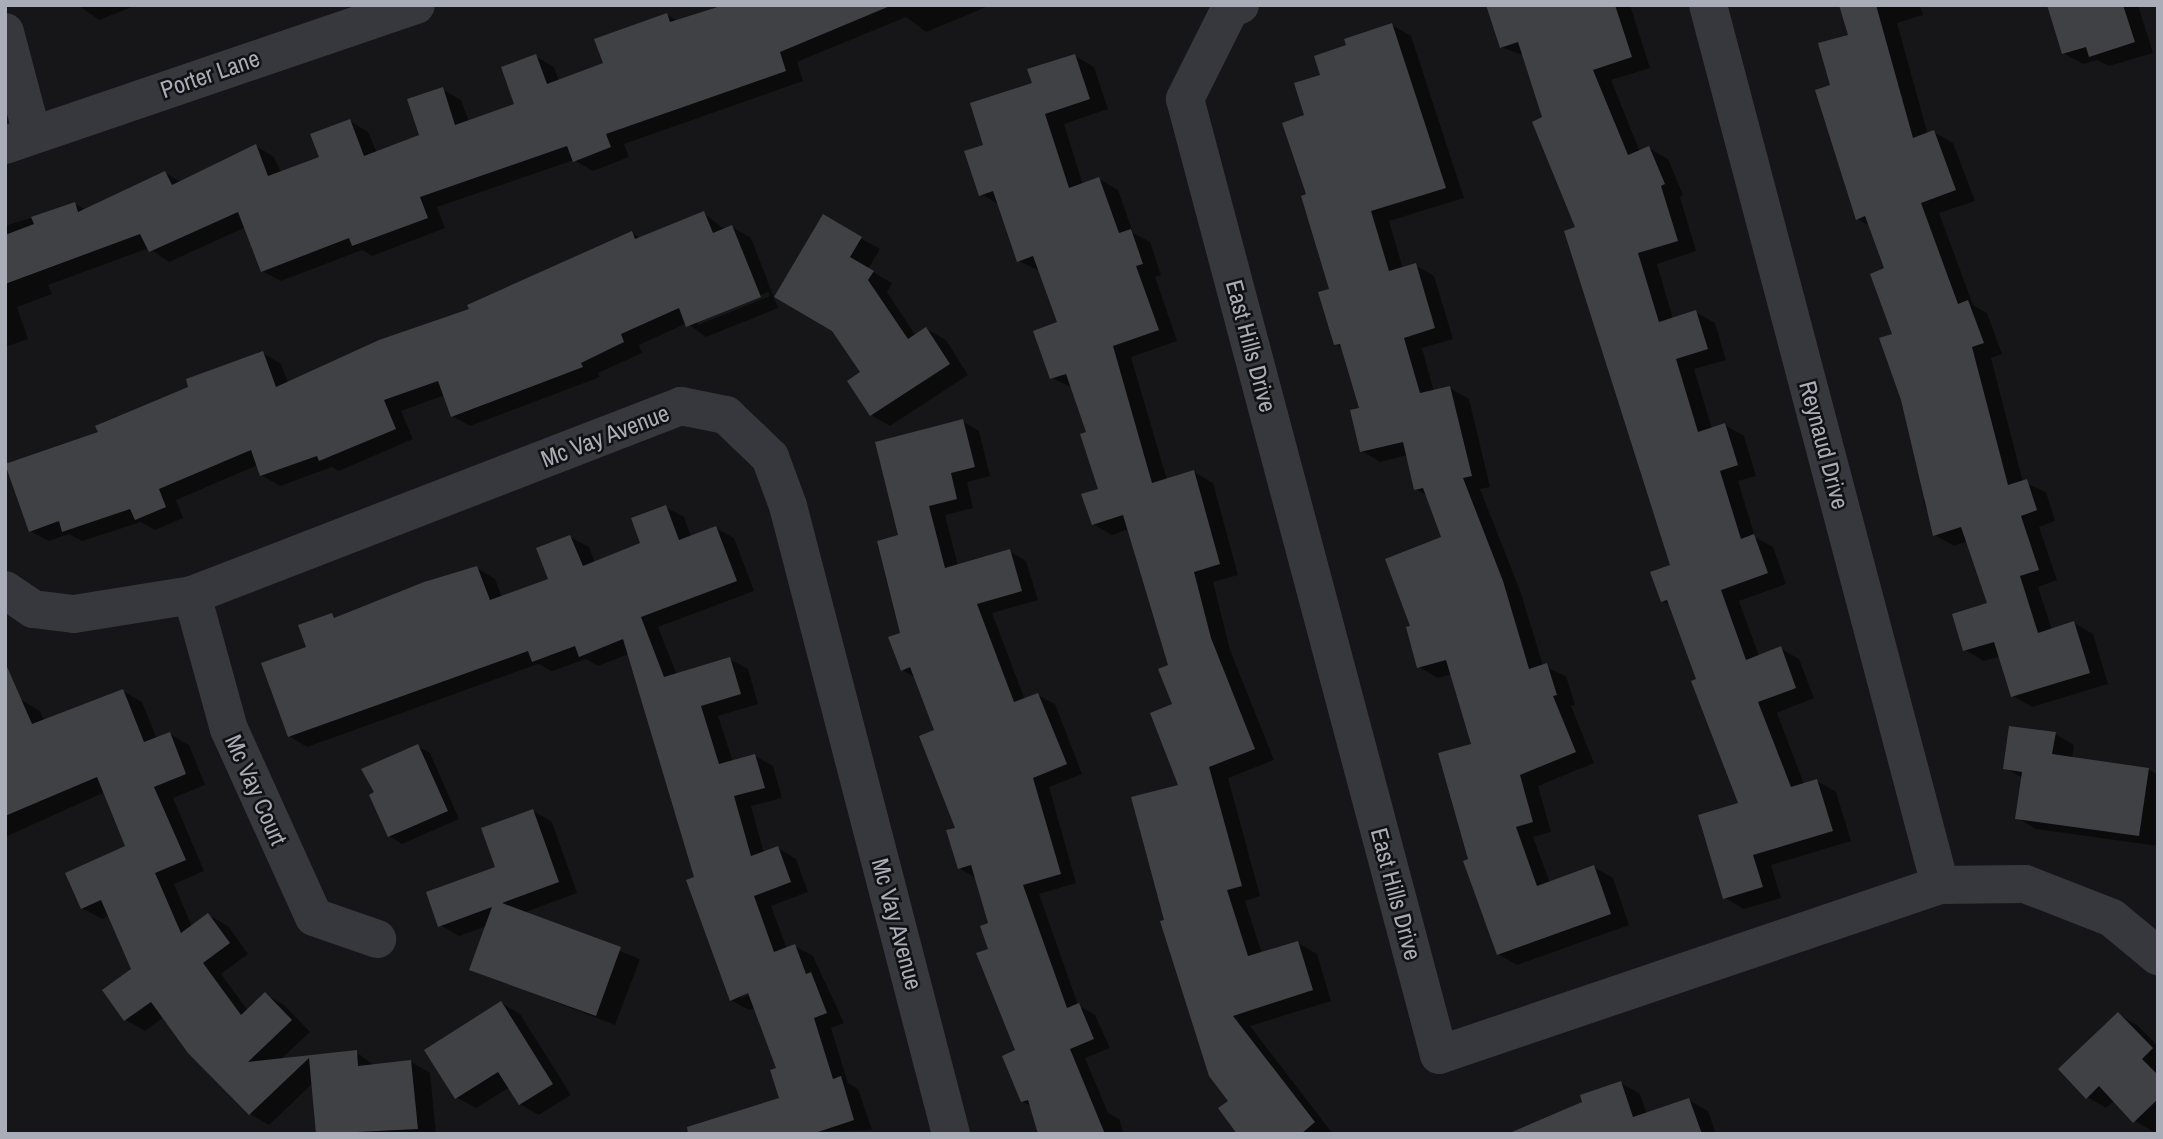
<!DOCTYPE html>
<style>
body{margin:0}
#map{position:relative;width:2163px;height:1139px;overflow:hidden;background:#161618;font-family:"Archivo Narrow",sans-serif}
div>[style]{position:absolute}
.shadow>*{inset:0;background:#0007}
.building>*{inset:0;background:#404145}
.minor>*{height:38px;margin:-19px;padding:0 19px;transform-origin:19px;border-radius:19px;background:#37383d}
span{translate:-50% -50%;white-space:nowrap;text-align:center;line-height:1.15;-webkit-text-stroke:5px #111113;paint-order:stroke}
.street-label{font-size:24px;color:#a8adb8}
.frame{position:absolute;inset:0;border:7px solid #a8adb8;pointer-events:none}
</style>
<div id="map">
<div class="shadow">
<i style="clip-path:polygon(78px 5px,137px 5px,99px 20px)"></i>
<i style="clip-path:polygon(729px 5px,991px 5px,926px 32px,906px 17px,797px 62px,803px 81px,624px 144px,629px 157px,593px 171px,574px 160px,437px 207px,445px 228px,372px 256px,362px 250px,281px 281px,262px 271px,246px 227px,169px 262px,149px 248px,48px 285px,52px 294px,17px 307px,28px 339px,5px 347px,5px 226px,75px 204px,86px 210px,165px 173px,181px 182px,256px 146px,274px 157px,281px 173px,321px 158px,350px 121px,368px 132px,377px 153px,422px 136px,442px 89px,461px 100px,469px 122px,517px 105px,535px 56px,554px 67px,559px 82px,605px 64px,667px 15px,678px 21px)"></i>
<i style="clip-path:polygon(1496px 5px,1630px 5px,1650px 68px,1611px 80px,1640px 152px,1649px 148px,1668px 159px,1683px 195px,1680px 197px,1696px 251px,1657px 264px,1673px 319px,1696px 312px,1715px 323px,1726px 360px,1694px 369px,1712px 429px,1725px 425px,1744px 436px,1756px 476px,1738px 481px,1755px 537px,1773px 547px,1786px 584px,1739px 601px,1759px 656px,1780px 648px,1799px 659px,1814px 698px,1777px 713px,1804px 784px,1817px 781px,1836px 792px,1851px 841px,1771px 865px,1781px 898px,1744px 909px,1725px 898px,1740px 804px,1671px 606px,1663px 601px,1672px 566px,1578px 229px,1525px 56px,1501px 47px)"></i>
<i style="clip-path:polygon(1841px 5px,1920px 5px,1923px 15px,1897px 23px,1928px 135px,1934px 132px,1953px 143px,1975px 201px,1939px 213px,1973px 305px,1987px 313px,2002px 354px,1991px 358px,2023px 482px,2046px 492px,2055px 521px,2039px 527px,2057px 580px,2038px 587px,2052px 630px,2074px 623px,2093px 634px,2108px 684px,2032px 707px,2013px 696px,2001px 656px,1984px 661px,1965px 650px,1989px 604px,1968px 541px,1954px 546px,1935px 535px,1923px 500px,1928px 498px,1894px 335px,1886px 270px,1870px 226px,1857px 219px,1832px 86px,1850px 36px)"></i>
<i style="clip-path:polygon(2048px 5px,2138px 5px,2153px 53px,2109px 66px,2097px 60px,2083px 64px,2063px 53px)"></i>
<i style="clip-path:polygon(1392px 25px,1411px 36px,1464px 198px,1389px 221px,1403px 269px,1415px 265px,1434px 276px,1453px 339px,1422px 348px,1434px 392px,1450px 388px,1469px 399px,1490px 487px,1480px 489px,1521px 593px,1543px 666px,1566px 676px,1575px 705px,1571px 706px,1594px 763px,1538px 786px,1551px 832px,1533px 837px,1550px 883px,1594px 867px,1613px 878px,1629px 925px,1517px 965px,1498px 954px,1471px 860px,1473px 745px,1452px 674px,1438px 678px,1419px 667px,1413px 627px,1444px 538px,1428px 496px,1416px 489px,1408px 455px,1380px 462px,1362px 451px,1361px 409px,1344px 349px,1335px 344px,1331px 290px,1308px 196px,1306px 116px,1322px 76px,1349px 46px)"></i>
<i style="clip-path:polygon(1075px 56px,1094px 67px,1108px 109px,1064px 124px,1083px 185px,1099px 179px,1118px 190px,1133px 233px,1150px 242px,1161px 275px,1155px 277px,1177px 341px,1131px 357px,1167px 480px,1194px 472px,1213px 483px,1238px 575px,1213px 582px,1230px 650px,1274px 760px,1228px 778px,1260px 896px,1245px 901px,1262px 954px,1298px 943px,1317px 954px,1331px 1001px,1250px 1026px,1333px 1134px,1240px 1134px,1166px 921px,1180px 786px,1170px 666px,1129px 529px,1112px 535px,1093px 524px,1100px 490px,1088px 433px,1073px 388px,1052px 378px,1059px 324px,1040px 271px,1019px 261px,1000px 205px,981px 194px,985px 146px,1034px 84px)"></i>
<i style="clip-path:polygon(evenodd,704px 213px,725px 230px,732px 227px,751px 238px,778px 308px,706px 337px,687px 323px,639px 345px,642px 353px,598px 373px,600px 377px,470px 426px,452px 416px,445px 395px,401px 411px,413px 439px,339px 471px,332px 467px,280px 486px,261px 475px,258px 465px,176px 500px,183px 518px,155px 530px,141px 522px,82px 541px,69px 534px,49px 541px,30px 531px,101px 433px,263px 353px,281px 364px,288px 383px,471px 310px,632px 233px,641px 239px,704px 213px,768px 292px,770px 296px,698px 325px,698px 321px,768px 292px)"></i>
<i style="clip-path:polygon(823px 217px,880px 249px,868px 269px,892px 283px,887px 292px,916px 336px,927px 329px,946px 340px,968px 375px,890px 426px,871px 415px)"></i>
<i style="clip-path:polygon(963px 421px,979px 431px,990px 476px,967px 482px,973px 508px,945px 515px,958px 566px,1009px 551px,1026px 561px,1038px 600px,992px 613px,1025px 700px,1038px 695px,1055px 704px,1082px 774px,1049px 787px,1076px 883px,1039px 894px,1078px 1005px,1095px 1015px,1110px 1048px,1085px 1058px,1108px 1113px,1119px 1119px,1124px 1134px,1040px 1134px,1032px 1107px,1022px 1101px,1017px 1051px,990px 950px,990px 924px,976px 878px,959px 868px,957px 829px,936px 731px,916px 678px,902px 670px,900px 537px)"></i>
<i style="clip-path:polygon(evenodd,665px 507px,684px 517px,691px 537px,716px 528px,734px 538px,754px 591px,658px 627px,677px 675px,729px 659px,748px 669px,758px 704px,718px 716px,733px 762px,755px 756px,773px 766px,782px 798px,751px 806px,764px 853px,778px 848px,796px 859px,808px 892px,771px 906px,787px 949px,795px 946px,813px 956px,844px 1023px,831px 1028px,848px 1083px,858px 1089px,872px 1130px,731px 1134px,781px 1100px,778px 1069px,755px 1008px,749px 1010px,731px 1000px,629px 654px,598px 666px,586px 659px,552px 671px,538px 664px,307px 747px,289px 736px,308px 648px,332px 615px,338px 619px,477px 568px,495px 579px,502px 597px,550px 580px,570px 537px,589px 547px,595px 563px,642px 544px,665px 507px,755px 989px,756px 992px,741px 998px,741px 994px,755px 989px)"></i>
<i style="clip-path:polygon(123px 691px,142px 702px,157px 739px,170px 734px,189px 745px,205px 785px,173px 798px,204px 871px,174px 884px,192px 927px,208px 915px,228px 926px,248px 954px,221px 974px,248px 1011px,265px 994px,284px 1005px,310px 1032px,280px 1060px,356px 1052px,375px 1066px,411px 1062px,430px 1073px,436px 1134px,318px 1134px,313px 1083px,269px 1125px,250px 1114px,164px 1017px,145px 1031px,126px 1020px,133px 970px,109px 915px,102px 919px,82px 908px,127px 847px,105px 792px,5px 837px,5px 707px,21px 700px,40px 711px,44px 721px)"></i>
<i style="clip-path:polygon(2055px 734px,2074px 745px,2072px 759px,2148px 769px,2158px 775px,2158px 846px,2036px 829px,2017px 818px,2023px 778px,2005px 768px)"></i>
<i style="clip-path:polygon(417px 746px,430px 753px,459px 819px,402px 844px,389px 836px)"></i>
<i style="clip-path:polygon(532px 810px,552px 822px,577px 893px,523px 913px,640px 959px,615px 1025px,471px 969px,487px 926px,459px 936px,440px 925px,497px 868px)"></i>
<i style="clip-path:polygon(501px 1003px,520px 1014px,571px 1095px,539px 1115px,520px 1104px,510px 1087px,476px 1108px,456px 1097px)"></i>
<i style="clip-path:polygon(2118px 1014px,2137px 1025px,2158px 1046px,2158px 1128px,2154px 1132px,2135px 1121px,2115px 1100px,2106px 1108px,2087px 1097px)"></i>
<i style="clip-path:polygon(1621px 1083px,1640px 1094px,1647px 1114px,1689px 1100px,1708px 1111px,1716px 1134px,1506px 1134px,1584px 1103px)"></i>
</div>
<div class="building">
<i style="clip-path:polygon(724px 5px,890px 6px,780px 52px,786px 71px,606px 134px,611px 147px,573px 162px,567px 146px,420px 197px,428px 218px,352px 246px,349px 238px,261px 272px,238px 212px,149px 252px,140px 234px,5px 284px,5px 235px,34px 224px,31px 217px,75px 202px,78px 212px,165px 171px,172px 185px,256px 144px,268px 176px,319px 157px,310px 134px,350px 119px,364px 156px,419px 135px,407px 99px,443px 87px,455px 125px,514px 104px,501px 67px,536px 54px,547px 84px,603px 63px,594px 39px,667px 13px,670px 22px)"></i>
<i style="clip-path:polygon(1486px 5px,1615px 5px,1632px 57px,1593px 70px,1628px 155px,1649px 146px,1665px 184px,1661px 186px,1678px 241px,1638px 253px,1659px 322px,1696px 310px,1708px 349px,1676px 359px,1698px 432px,1725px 423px,1738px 465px,1720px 471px,1741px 539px,1754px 534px,1768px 573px,1721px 590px,1746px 660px,1781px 646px,1796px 688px,1758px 702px,1791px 787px,1817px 779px,1833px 831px,1753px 855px,1763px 887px,1723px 899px,1698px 815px,1738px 803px,1691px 681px,1696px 679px,1667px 600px,1661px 602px,1650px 572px,1670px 565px,1564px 231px,1575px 227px,1532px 122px,1542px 117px,1518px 42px,1500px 48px)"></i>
<i style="clip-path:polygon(1839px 5px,1876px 5px,1913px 138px,1934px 130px,1956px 190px,1921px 203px,1958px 304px,1968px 300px,1984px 343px,1972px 347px,2008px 485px,2027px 479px,2037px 510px,2021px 516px,2039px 570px,2020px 576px,2038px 633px,2074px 621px,2090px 673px,2011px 697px,1994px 642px,1963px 651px,1952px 614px,1987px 603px,1961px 527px,1933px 536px,1901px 400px,1879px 338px,1892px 334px,1870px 274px,1884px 268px,1865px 216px,1856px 220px,1815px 90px,1830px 85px,1818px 43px,1848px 35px)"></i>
<i style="clip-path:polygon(2047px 5px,2123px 5px,2135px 42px,2089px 57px,2086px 47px,2062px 54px)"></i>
<i style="clip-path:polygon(1392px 23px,1446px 188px,1371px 211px,1389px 271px,1416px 263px,1435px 328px,1404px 338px,1420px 393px,1450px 386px,1472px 476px,1463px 478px,1503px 581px,1529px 669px,1547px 663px,1557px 695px,1553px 696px,1576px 752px,1520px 775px,1533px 822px,1516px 827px,1537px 886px,1594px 865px,1611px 914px,1497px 955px,1463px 861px,1468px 859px,1438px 753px,1471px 744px,1446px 660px,1417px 668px,1406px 627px,1410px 626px,1385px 559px,1441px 537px,1423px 488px,1414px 490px,1403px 442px,1360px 452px,1350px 410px,1359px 408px,1340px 344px,1334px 345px,1318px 292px,1329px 289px,1301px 196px,1306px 194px,1282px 123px,1304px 115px,1294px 83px,1320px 75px,1314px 56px,1346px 45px,1344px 39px)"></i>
<i style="clip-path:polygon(1075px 54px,1090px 99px,1045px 114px,1069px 188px,1099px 177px,1119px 233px,1131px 229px,1143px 264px,1136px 266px,1159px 330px,1113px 346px,1152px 483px,1194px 470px,1220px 564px,1194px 572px,1211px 638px,1255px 749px,1209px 767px,1242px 886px,1227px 890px,1248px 956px,1298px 941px,1313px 990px,1233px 1016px,1315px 1122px,1301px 1134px,1237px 1134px,1218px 1108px,1228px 1101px,1209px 1076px,1160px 921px,1164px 920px,1131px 797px,1178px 785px,1150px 713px,1172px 704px,1158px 669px,1168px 665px,1123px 515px,1092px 525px,1081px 494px,1098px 489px,1080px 434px,1086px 432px,1066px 374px,1050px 379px,1033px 331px,1057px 322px,1033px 256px,1017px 262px,993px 191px,979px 196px,964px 151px,983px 145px,970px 103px,1032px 83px,1027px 69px)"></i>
<i style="clip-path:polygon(704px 211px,713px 233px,732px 225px,761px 297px,686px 327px,679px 308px,621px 334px,624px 342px,581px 363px,583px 367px,451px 417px,438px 381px,384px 400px,396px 429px,319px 461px,317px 456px,260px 476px,251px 450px,159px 489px,166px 507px,135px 520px,130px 509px,62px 532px,59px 521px,29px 532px,5px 464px,98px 432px,95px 426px,188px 387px,186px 379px,263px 351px,276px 387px,379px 340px,469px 309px,467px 305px,632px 231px,635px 239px)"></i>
<i style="clip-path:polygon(823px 214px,862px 237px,850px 257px,874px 271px,868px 280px,908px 339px,926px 327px,950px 364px,870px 416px,847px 381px,860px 372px,832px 331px,774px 297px)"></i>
<i style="clip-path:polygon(963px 419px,975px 467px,951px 473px,957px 499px,929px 506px,945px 568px,1010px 549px,1022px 591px,977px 604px,1014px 702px,1038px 693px,1067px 764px,1033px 778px,1061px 874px,1023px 885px,1067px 1008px,1079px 1003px,1094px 1039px,1070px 1049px,1105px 1134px,1038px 1134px,1028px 1100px,1021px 1102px,1002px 1056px,1015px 1050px,976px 953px,988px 949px,980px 926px,988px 923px,971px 865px,958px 869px,946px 830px,955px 828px,919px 736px,934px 730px,910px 667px,901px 671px,888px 637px,900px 633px,877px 541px,898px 535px,875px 442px)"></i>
<i style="clip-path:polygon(666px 505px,679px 540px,716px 526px,737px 581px,641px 617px,664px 677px,730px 657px,741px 694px,701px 706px,719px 764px,755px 754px,765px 788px,734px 796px,751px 856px,778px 846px,791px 882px,754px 896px,774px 952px,795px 944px,806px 974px,811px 972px,827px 1013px,814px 1018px,833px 1079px,841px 1076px,854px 1120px,812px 1134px,688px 1134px,687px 1127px,779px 1098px,770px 1070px,776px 1068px,748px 993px,730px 1001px,686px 880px,694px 877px,623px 639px,579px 657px,575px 646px,532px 662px,528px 651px,288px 737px,261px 663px,306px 647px,298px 625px,332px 613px,334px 618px,424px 582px,477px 566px,490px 600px,548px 579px,536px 548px,570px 535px,583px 566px,640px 543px,631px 518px)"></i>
<i style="clip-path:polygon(5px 662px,32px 724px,123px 689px,144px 742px,170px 732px,186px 774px,154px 787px,186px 860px,155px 873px,181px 933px,208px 913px,230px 943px,203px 963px,241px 1015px,265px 992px,292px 1020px,248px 1062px,357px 1050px,358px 1066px,411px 1060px,418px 1129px,316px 1134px,309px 1058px,249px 1115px,188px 1053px,151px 1002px,124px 1021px,102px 990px,131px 969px,101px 900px,81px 909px,65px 873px,125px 846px,97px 777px,5px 816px)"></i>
<i style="clip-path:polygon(2009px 726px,2056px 732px,2052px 754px,2149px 768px,2139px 836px,2015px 819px,2022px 772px,2003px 769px)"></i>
<i style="clip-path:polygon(418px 744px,448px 811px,388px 837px,369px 795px,374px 792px,361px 769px)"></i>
<i style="clip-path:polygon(533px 809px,559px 882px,502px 903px,621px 947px,596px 1016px,469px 970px,492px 907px,438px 927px,426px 892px,495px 867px,481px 828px)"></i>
<i style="clip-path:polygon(501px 1001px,553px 1084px,519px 1105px,498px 1072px,455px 1099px,424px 1050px)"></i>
<i style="clip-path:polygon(2118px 1012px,2153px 1048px,2142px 1059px,2158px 1075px,2158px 1099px,2133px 1123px,2099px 1086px,2086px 1099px,2058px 1069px)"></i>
<i style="clip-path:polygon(1621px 1081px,1633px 1117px,1689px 1098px,1702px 1134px,1507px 1134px,1582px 1102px,1580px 1095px)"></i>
</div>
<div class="minor">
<i style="left:1240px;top:5px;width:11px;rotate:158deg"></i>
<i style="left:1230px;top:9px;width:101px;rotate:116.6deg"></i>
<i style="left:1185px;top:99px;width:989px;rotate:75.12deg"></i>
<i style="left:1439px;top:1055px;width:529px;rotate:-18.74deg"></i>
<i style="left:1940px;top:885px;width:85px;rotate:-0.7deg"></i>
<i style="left:2025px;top:884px;width:93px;rotate:21.3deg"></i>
<i style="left:2112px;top:918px;width:60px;rotate:39.6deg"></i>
<i style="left:1708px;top:5px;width:910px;rotate:75.23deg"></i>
<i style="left:5px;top:32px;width:106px;rotate:75.2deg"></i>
<i style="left:5px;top:145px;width:434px;rotate:-18.8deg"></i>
<i style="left:5px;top:590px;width:34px;rotate:34deg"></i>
<i style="left:33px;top:609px;width:41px;rotate:7deg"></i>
<i style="left:74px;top:614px;width:120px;rotate:-9.1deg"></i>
<i style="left:192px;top:595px;width:524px;rotate:-21.13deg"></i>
<i style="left:681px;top:406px;width:46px;rotate:11.3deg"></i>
<i style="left:726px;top:415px;width:61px;rotate:43.7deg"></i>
<i style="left:770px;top:457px;width:52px;rotate:69.8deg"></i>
<i style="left:788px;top:506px;width:649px;rotate:75.45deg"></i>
<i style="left:192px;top:595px;width:139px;rotate:74.6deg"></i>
<i style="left:229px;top:729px;width:206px;rotate:65.7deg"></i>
<i style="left:314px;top:917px;width:67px;rotate:19.2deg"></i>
</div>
<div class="street-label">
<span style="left:210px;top:74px;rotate:-19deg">Porter Lane</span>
<span style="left:1251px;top:346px;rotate:75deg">East Hills Drive</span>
<span style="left:605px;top:436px;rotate:-21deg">Mc Vay Avenue</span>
<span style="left:1824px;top:445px;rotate:75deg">Reynaud Drive</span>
<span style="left:256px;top:790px;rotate:66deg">Mc Vay Court</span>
<span style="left:1396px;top:894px;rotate:75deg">East Hills Drive</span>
<span style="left:897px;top:924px;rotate:75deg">Mc Vay Avenue</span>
</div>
<div class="frame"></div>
</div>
